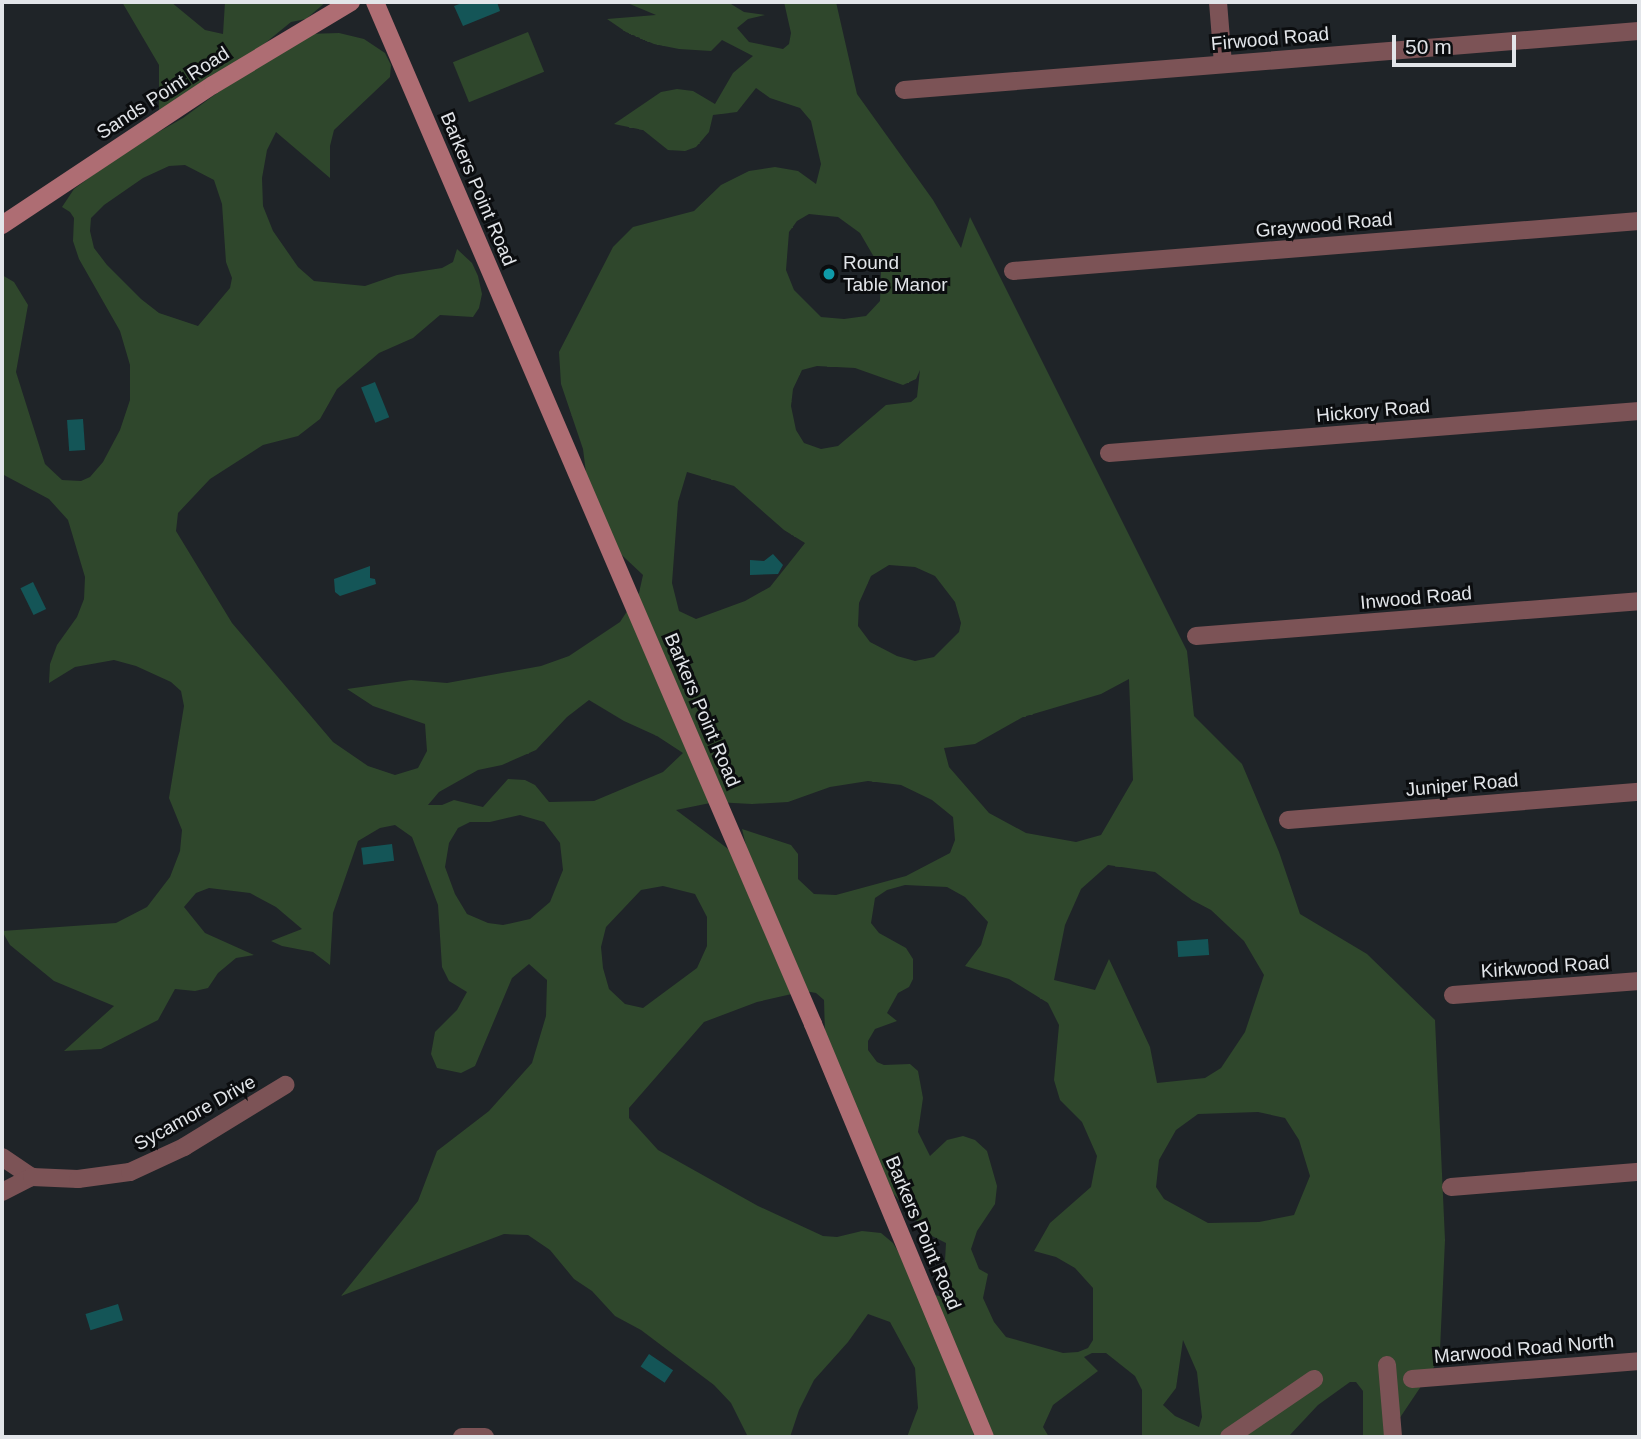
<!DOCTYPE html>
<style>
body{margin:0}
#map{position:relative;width:1641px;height:1439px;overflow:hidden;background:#1f2428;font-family:Helvetica,sans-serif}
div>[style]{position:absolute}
.green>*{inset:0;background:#2f472c;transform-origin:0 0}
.water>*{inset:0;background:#145557;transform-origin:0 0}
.street>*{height:18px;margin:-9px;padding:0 9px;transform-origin:9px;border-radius:9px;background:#7c5356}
.secondary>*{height:18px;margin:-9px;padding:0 9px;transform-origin:9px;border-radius:9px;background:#ae6d73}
.dots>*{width:19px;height:19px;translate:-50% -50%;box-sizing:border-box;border:4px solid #0b0d0f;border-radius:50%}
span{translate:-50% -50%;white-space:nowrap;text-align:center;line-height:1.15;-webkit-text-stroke:6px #0b0d0f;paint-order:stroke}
.street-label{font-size:19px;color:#e2e5e9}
.poi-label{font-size:19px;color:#e2e5e9}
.left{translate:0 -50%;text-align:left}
.frame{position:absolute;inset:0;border:4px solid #e2e5e9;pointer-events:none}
.scale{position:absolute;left:1392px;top:35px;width:124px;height:32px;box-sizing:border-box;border:4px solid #e2e5e9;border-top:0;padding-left:9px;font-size:21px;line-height:24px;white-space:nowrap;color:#e2e5e9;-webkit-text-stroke:5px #0b0d0f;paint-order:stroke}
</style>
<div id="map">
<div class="green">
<i style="clip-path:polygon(122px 2px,171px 2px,205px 30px,223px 34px,225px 2px,326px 2px,306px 19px,291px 22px,253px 53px,159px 111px,159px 65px)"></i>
<i style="clip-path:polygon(evenodd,625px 2px,731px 4px,744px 12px,765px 15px,748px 19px,737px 28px,749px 42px,783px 49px,789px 44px,791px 33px,784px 2px,836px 2px,857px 94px,933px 200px,961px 248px,970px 217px,1187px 651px,1194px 716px,1242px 764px,1279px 852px,1300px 914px,1367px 954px,1435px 1020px,1445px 1240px,1440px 1350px,1434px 1367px,1393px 1428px,1392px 1437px,1363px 1437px,1363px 1391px,1356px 1382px,1350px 1382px,1318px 1405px,1288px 1437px,1142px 1437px,1142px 1390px,1135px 1376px,1106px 1353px,1092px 1353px,1084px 1357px,1098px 1371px,1053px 1405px,1043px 1427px,1049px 1437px,990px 1437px,972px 1424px,974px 1437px,907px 1437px,918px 1408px,915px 1368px,890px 1322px,868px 1314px,848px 1342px,814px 1380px,799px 1410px,790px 1437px,748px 1437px,731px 1403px,714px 1385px,641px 1330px,615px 1316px,592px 1291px,574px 1279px,550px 1250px,528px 1235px,504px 1234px,341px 1296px,418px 1201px,437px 1151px,489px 1111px,532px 1063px,546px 1016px,547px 980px,529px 964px,512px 978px,475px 1066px,461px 1073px,437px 1068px,431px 1054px,435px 1032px,457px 1010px,467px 992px,449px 981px,442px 967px,438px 905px,412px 837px,395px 825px,380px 828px,358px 841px,333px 913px,330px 965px,313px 952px,282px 946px,271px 941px,302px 929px,276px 907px,250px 893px,209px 888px,196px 893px,184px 907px,205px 933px,254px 955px,236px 958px,218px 973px,208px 988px,195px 991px,175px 989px,158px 1020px,101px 1049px,64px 1051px,114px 1006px,54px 981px,10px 945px,2px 931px,116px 923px,147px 907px,170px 877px,180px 851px,182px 830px,169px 798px,184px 706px,181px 691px,171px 682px,136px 666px,114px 660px,75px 667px,49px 683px,50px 664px,57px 645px,77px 617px,84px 599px,85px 577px,68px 520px,49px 499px,2px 474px,2px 275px,14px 282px,28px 305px,16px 372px,45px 464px,62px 480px,81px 481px,90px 477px,103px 462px,120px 430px,130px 400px,130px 365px,120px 331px,79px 259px,73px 241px,74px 218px,70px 212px,62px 207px,74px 189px,125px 151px,183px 118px,243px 74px,307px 34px,339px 33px,364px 39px,385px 53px,391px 65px,390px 77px,334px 130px,330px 146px,330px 178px,276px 132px,267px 150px,262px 178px,263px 206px,273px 231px,298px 267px,314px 281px,365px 286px,397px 275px,442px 268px,453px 262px,457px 249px,472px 263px,478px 276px,482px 294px,479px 308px,473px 317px,440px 315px,413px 338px,379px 353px,337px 389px,320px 419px,298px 436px,263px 445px,210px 479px,178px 513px,176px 531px,232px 623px,333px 742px,368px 766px,395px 775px,418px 768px,427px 751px,425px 724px,373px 706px,347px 689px,411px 680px,447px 683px,541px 666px,569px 656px,620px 622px,639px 593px,643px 575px,609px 543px,590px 505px,583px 449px,561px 384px,559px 352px,613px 247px,633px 227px,694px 211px,721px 185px,749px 171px,775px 167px,798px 171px,816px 184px,821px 164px,811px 121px,800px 108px,770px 98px,756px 88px,737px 112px,713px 115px,709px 132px,696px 147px,685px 151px,668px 150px,643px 130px,614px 124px,661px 92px,677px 89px,693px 91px,715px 104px,733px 73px,753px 56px,722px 40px,711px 51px,679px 49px,654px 44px,626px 32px,607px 19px,656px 15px,625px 2px,185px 165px,214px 180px,222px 204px,226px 262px,232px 278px,230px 288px,198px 326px,159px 313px,141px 299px,107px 265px,94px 248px,90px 231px,91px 218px,104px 205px,143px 178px,169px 166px,185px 165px,625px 2px,809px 214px,838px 217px,860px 233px,881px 269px,880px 301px,866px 316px,844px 319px,821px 317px,794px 290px,786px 270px,789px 232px,797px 221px,809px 214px,625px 2px,817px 366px,855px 368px,903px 385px,916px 379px,920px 370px,917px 397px,911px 402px,886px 405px,838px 446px,821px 449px,804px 443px,796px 430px,791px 406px,793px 389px,802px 370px,817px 366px,625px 2px,687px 472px,734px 486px,784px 530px,805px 543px,770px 587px,745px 601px,696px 619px,679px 611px,672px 583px,678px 502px,687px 472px,625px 2px,889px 565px,915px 567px,935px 576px,955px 602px,961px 623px,959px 632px,934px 657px,915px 661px,897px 656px,870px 642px,858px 626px,859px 603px,871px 576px,889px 565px,625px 2px,1129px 679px,1133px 780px,1101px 835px,1076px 842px,1026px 833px,989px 813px,949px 767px,944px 748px,975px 744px,1023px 717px,1101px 694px,1129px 679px,625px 2px,589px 700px,624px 721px,657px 736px,683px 753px,663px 772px,594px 801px,549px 802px,535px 785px,525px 780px,508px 779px,483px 807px,454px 800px,442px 805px,428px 805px,439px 792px,478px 770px,502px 765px,536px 750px,567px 717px,589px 700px,625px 2px,868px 781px,901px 785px,932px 800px,953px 817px,955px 840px,950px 853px,906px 876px,836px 895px,814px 894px,798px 879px,798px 854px,791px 845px,742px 829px,751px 866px,676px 810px,715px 802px,752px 804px,788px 802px,830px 787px,868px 781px,625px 2px,520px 815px,544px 822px,560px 843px,563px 870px,550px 902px,530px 919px,503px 925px,488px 923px,467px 914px,455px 894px,445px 867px,449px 843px,458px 828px,470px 822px,490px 822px,520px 815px,625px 2px,1108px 865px,1155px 872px,1192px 900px,1211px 910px,1244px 941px,1264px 975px,1245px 1032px,1221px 1068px,1205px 1078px,1157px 1083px,1150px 1047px,1109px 959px,1095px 990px,1054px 980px,1065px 925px,1081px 889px,1108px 865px,625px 2px,905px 885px,947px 887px,965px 897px,988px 922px,981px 945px,965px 966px,1009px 979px,1048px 1003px,1059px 1025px,1054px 1080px,1060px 1100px,1082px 1122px,1097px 1156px,1091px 1187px,1050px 1223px,1034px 1251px,1056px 1257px,1075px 1268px,1093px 1288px,1093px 1340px,1088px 1348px,1078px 1352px,1063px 1353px,1006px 1337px,994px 1322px,983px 1298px,988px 1274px,979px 1269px,971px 1249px,977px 1231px,995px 1204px,997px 1186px,987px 1151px,975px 1140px,963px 1136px,947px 1140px,930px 1156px,918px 1132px,923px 1098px,918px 1071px,910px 1064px,884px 1065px,877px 1062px,868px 1050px,868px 1041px,875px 1029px,897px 1021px,887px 1013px,898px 993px,909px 987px,913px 979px,913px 959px,906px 948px,879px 933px,871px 923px,875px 898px,887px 890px,905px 885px,625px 2px,663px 886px,695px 894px,707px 917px,707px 946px,697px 968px,643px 1008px,625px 1004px,609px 989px,603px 968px,601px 947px,606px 927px,641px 890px,663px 886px,625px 2px,805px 991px,816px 993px,824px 1000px,825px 1035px,892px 1192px,928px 1234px,946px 1243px,943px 1297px,922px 1292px,893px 1243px,881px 1233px,862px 1231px,837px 1237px,823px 1236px,758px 1206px,658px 1150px,629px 1118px,629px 1108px,704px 1022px,757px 1002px,805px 991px,625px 2px,1258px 1112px,1285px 1118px,1299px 1140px,1310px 1176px,1294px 1215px,1259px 1222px,1208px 1223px,1164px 1199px,1156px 1187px,1159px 1160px,1176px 1130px,1198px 1114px,1258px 1112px,625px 2px,1183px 1340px,1197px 1372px,1202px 1417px,1199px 1427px,1175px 1416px,1163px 1405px,1176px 1388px,1183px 1340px)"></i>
<i style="left:528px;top:32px;width:43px;height:81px;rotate:68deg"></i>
</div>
<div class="water">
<i style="clip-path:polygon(465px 2px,497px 2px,500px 11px,463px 26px,454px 6px)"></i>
<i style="left:375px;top:382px;width:38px;height:15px;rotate:68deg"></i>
<i style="left:83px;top:419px;width:31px;height:16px;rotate:86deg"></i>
<i style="clip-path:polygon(773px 554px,783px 565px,778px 574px,750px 575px,750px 560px,764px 561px)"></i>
<i style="clip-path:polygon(370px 566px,370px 578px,375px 579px,376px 584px,340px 596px,335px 592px,334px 579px)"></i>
<i style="left:33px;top:582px;width:30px;height:14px;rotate:64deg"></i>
<i style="left:392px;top:844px;width:17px;height:31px;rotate:83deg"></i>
<i style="left:1208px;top:939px;width:16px;height:31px;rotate:86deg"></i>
<i style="left:118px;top:1304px;width:17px;height:34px;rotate:73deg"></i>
<i style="left:649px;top:1354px;width:29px;height:15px;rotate:34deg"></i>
</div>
<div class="street">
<i style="left:1218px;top:2px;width:62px;rotate:85.4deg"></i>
<i style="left:904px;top:90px;width:737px;rotate:-4.59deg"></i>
<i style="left:1013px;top:271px;width:628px;rotate:-4.57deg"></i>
<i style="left:1109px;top:453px;width:532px;rotate:-4.53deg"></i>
<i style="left:1196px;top:636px;width:444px;rotate:-4.5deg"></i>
<i style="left:1288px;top:820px;width:352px;rotate:-4.6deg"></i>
<i style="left:1453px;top:995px;width:187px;rotate:-4.3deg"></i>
<i style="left:2px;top:1157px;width:36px;rotate:34deg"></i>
<i style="left:1451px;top:1187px;width:189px;rotate:-4.6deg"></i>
<i style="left:2px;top:1192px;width:34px;rotate:-27deg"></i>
<i style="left:32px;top:1177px;width:46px;rotate:2.5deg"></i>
<i style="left:78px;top:1179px;width:52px;rotate:-7.7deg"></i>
<i style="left:130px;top:1172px;width:60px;rotate:-24.8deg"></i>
<i style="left:184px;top:1147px;width:119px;rotate:-31.5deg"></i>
<i style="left:1387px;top:1365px;width:72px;rotate:85.2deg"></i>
<i style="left:1412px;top:1379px;width:228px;rotate:-4.5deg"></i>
<i style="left:462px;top:1437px;width:23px"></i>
<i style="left:1229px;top:1437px;width:103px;rotate:-34.3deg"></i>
</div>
<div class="secondary">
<i style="left:375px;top:2px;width:1112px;rotate:66.8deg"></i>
<i style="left:813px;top:1024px;width:447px;rotate:67.4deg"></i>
<i style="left:2px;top:225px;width:253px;rotate:-33.6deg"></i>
<i style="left:213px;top:85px;width:161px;rotate:-31deg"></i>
</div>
<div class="dots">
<i style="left:829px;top:274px;background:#0f9aa8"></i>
</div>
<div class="street-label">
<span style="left:1270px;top:39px;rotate:-5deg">Firwood Road</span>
<span style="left:163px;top:93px;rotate:-33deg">Sands Point Road</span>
<span style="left:478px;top:189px;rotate:67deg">Barkers Point Road</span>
<span style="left:1324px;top:225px;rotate:-5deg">Graywood Road</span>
<span style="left:1373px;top:411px;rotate:-5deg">Hickory Road</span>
<span style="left:1416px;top:598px;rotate:-5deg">Inwood Road</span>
<span style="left:702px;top:710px;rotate:67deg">Barkers Point Road</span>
<span style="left:1462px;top:785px;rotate:-5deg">Juniper Road</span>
<span style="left:1545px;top:967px;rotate:-4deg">Kirkwood Road</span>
<span style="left:195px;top:1113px;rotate:-29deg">Sycamore Drive</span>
<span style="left:923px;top:1233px;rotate:67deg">Barkers Point Road</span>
<span style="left:1524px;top:1349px;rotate:-5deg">Marwood Road North</span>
</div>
<div class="poi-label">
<span class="left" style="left:843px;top:274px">Round<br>Table Manor</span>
</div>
<div class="frame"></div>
<div class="scale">50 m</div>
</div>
